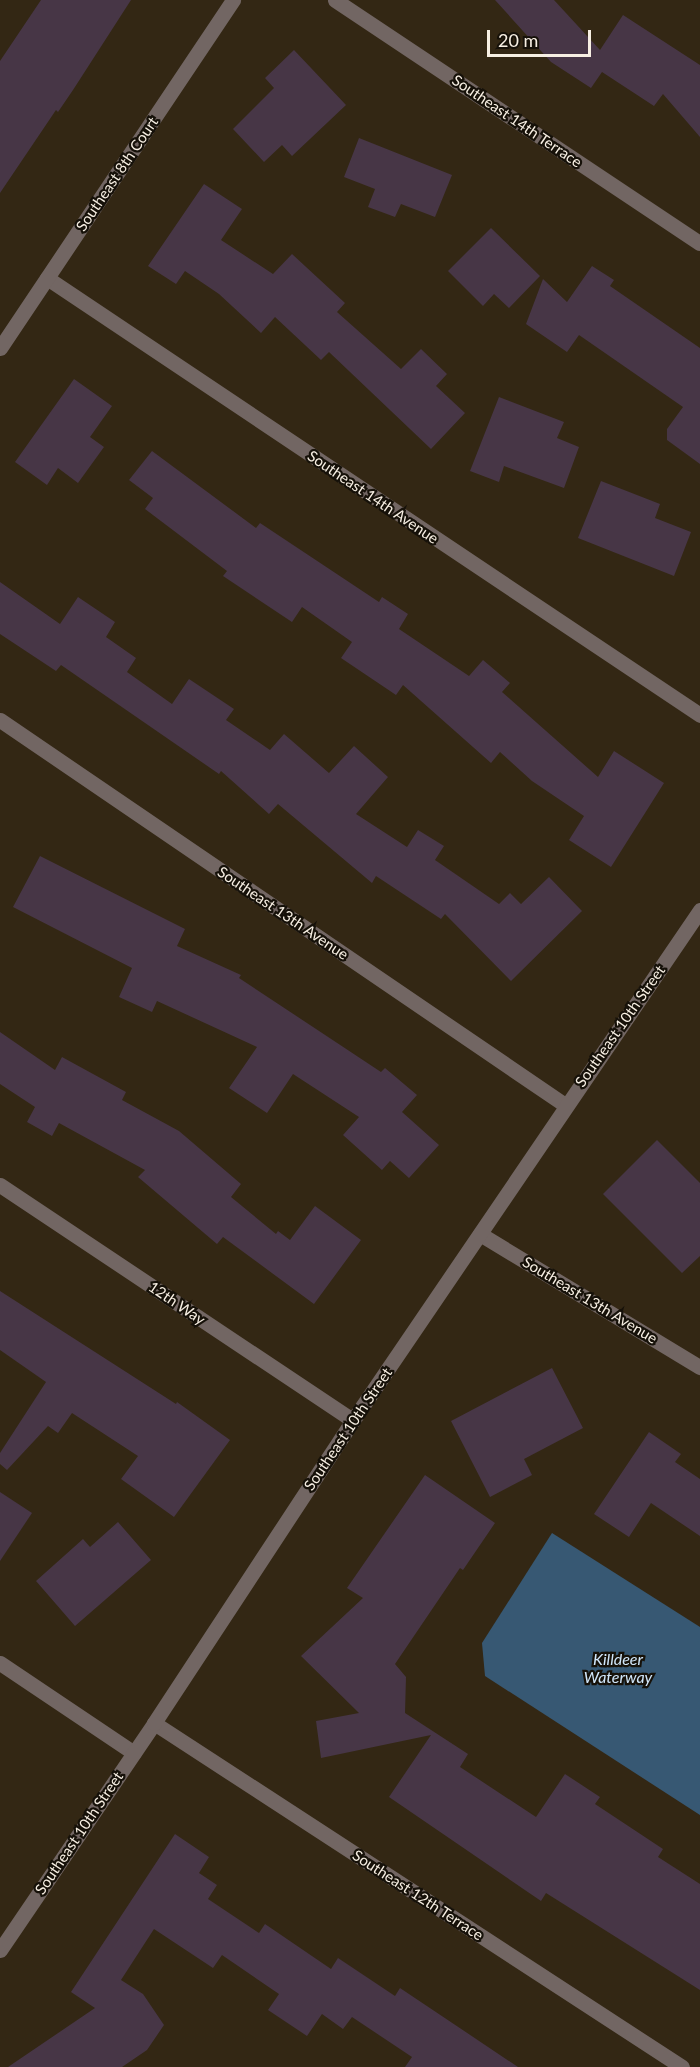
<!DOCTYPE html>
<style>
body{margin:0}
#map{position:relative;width:700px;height:2067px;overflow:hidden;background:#332714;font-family:Lato,sans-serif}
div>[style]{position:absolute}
.water>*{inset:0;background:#375873}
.building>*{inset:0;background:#473646}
.street>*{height:15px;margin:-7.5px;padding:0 7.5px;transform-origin:7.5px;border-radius:7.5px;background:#726663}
span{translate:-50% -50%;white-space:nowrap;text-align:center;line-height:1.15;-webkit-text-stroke:4.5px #161109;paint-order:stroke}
.street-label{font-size:15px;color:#f7efe3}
.water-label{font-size:16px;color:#d1e7fb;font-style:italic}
.scale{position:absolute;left:487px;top:30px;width:104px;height:27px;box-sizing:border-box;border:3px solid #f7efe3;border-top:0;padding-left:8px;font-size:18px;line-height:21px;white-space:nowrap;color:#f7efe3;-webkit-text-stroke:4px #161109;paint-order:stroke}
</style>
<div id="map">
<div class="water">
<i style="clip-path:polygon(552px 1533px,700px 1627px,700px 1815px,485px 1676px,482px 1643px)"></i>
</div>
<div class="building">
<i style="clip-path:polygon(41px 0,131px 0,73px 90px,58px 112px,56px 110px,0 193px,0 61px)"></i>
<i style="clip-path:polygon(495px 0,554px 0,600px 50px,623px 15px,700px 65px,700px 137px,663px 94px,654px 106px,602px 72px,591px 88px,551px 62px)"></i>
<i style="clip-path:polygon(294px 50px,346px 105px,292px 156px,282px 145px,264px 162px,233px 129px,274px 88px,265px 78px)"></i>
<i style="clip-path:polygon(359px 138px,452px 175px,435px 217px,401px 204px,395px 217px,368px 207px,375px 189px,344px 177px)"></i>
<i style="clip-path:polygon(204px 184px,242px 209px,221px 240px,273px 274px,292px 254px,345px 303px,337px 312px,401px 369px,421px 349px,447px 374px,436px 386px,465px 413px,431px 449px,329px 352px,321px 360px,275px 317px,261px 333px,219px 294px,185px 271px,176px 284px,148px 266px)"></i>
<i style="clip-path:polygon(491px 228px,540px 276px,509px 308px,494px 294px,483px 306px,448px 271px)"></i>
<i style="clip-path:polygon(592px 266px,614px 280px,610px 286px,700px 348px,700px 464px,667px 440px,667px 429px,683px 407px,579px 335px,567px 352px,526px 324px,543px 279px,567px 302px)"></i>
<i style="clip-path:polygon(74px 379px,112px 406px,90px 437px,104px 447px,78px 483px,58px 468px,47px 485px,15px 462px)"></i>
<i style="clip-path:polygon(499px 397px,564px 422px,557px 438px,579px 447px,564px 488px,504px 466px,499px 482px,470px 471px)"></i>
<i style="clip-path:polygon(152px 451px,256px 528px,260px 523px,379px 602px,382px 597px,408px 614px,399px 629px,469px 676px,483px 660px,510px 683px,502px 692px,598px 777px,614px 751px,664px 783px,611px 867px,569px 840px,584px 816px,532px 781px,500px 752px,491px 763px,403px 685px,396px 695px,341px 658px,352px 642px,302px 607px,292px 622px,223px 576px,227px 571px,145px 509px,153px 498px,129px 480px)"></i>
<i style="clip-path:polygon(601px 481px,660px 504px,655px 518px,691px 532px,674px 576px,578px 538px)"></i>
<i style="clip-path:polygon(0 582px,60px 624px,78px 597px,115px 622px,106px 637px,136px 658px,127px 672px,172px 704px,189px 679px,234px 709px,226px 720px,270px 750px,284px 734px,329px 773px,354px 746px,388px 777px,356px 814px,407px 847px,418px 830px,444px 846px,435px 860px,499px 904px,510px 893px,521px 904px,549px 877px,582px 911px,511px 981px,445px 914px,441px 919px,376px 876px,372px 883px,278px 804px,269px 814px,221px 771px,219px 774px,61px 665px,56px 671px,0 634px)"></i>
<i style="clip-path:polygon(40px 856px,185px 929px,177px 946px,241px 975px,239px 978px,381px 1072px,385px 1068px,417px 1095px,402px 1112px,439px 1145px,409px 1178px,390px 1161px,382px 1170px,343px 1135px,359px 1117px,293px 1074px,267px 1113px,229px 1088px,257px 1047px,157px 1001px,152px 1012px,119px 997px,132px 968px,13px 907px)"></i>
<i style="clip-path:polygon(0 1032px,55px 1070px,62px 1057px,126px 1092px,122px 1100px,179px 1131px,241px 1184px,231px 1197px,276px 1234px,278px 1231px,290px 1240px,315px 1206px,361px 1240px,314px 1304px,223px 1237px,217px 1244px,138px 1177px,145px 1170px,59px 1123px,52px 1136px,27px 1122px,35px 1107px,0 1084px)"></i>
<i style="clip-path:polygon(657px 1140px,700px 1183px,700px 1256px,682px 1273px,603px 1194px)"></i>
<i style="clip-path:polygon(0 1291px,176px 1404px,177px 1402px,230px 1440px,174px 1517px,121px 1479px,138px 1456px,72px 1413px,58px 1433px,48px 1426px,7px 1470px,0 1464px,0 1453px,46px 1382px,0 1350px)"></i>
<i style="clip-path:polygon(552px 1368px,583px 1428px,524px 1459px,532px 1475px,490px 1497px,451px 1421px)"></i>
<i style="clip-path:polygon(649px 1432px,681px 1454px,675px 1462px,700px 1479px,700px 1536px,651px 1503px,629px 1537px,594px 1514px)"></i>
<i style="clip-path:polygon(425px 1475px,495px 1523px,463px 1570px,460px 1568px,395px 1664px,406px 1677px,405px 1713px,468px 1754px,460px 1767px,536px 1817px,565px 1774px,600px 1797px,595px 1804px,663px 1849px,658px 1857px,700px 1884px,700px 1990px,546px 1893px,541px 1901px,389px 1797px,431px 1735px,321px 1758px,316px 1721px,359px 1713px,301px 1656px,363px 1598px,347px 1588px)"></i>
<i style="clip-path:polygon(0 1492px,32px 1513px,0 1561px)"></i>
<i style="clip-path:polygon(118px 1522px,151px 1560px,75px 1626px,36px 1581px,83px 1539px,90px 1547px)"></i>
<i style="clip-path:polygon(175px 1834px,209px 1857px,199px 1873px,217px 1885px,208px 1899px,259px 1933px,265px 1924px,331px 1969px,338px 1958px,395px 1996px,400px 1988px,518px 2067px,405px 2067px,412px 2057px,352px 2017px,343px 2029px,322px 2014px,307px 2036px,268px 2010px,279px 1994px,222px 1955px,213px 1968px,154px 1929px,121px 1980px,143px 1994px,164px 2025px,147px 2050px,122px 2067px,8px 2067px,95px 2008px,71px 1992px)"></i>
</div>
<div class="street">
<i style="left:335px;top:0;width:438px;rotate:33.7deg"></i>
<i style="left:47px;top:278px;width:786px;rotate:33.79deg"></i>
<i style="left:0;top:348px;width:419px;rotate:-56.2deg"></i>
<i style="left:0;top:720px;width:684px;rotate:34.27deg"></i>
<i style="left:0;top:1185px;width:424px;rotate:33.7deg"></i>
<i style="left:480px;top:1234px;width:257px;rotate:31.2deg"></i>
<i style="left:0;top:1663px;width:161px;rotate:33.9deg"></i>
<i style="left:154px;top:1723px;width:630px;rotate:33.08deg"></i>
<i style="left:0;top:1950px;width:274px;rotate:-55.8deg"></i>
<i style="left:154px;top:1723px;width:363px;rotate:-56.7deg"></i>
<i style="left:353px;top:1420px;width:617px;rotate:-55.77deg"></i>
</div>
<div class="street-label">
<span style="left:517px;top:121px;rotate:34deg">Southeast 14th Terrace</span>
<span style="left:117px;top:174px;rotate:-56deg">Southeast 8th Court</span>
<span style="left:373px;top:497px;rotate:34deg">Southeast 14th Avenue</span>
<span style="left:283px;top:913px;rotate:34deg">Southeast 13th Avenue</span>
<span style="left:620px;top:1026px;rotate:-55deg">Southeast 10th Street</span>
<span style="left:590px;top:1300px;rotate:31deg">Southeast 13th Avenue</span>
<span style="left:177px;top:1303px;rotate:34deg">12th Way</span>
<span style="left:348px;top:1429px;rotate:-56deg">Southeast 10th Street</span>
<span style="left:79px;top:1833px;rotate:-56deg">Southeast 10th Street</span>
<span style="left:418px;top:1895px;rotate:33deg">Southeast 12th Terrace</span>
</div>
<div class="water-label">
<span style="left:618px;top:1668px">Killdeer<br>Waterway</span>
</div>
<div class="scale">20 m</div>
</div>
